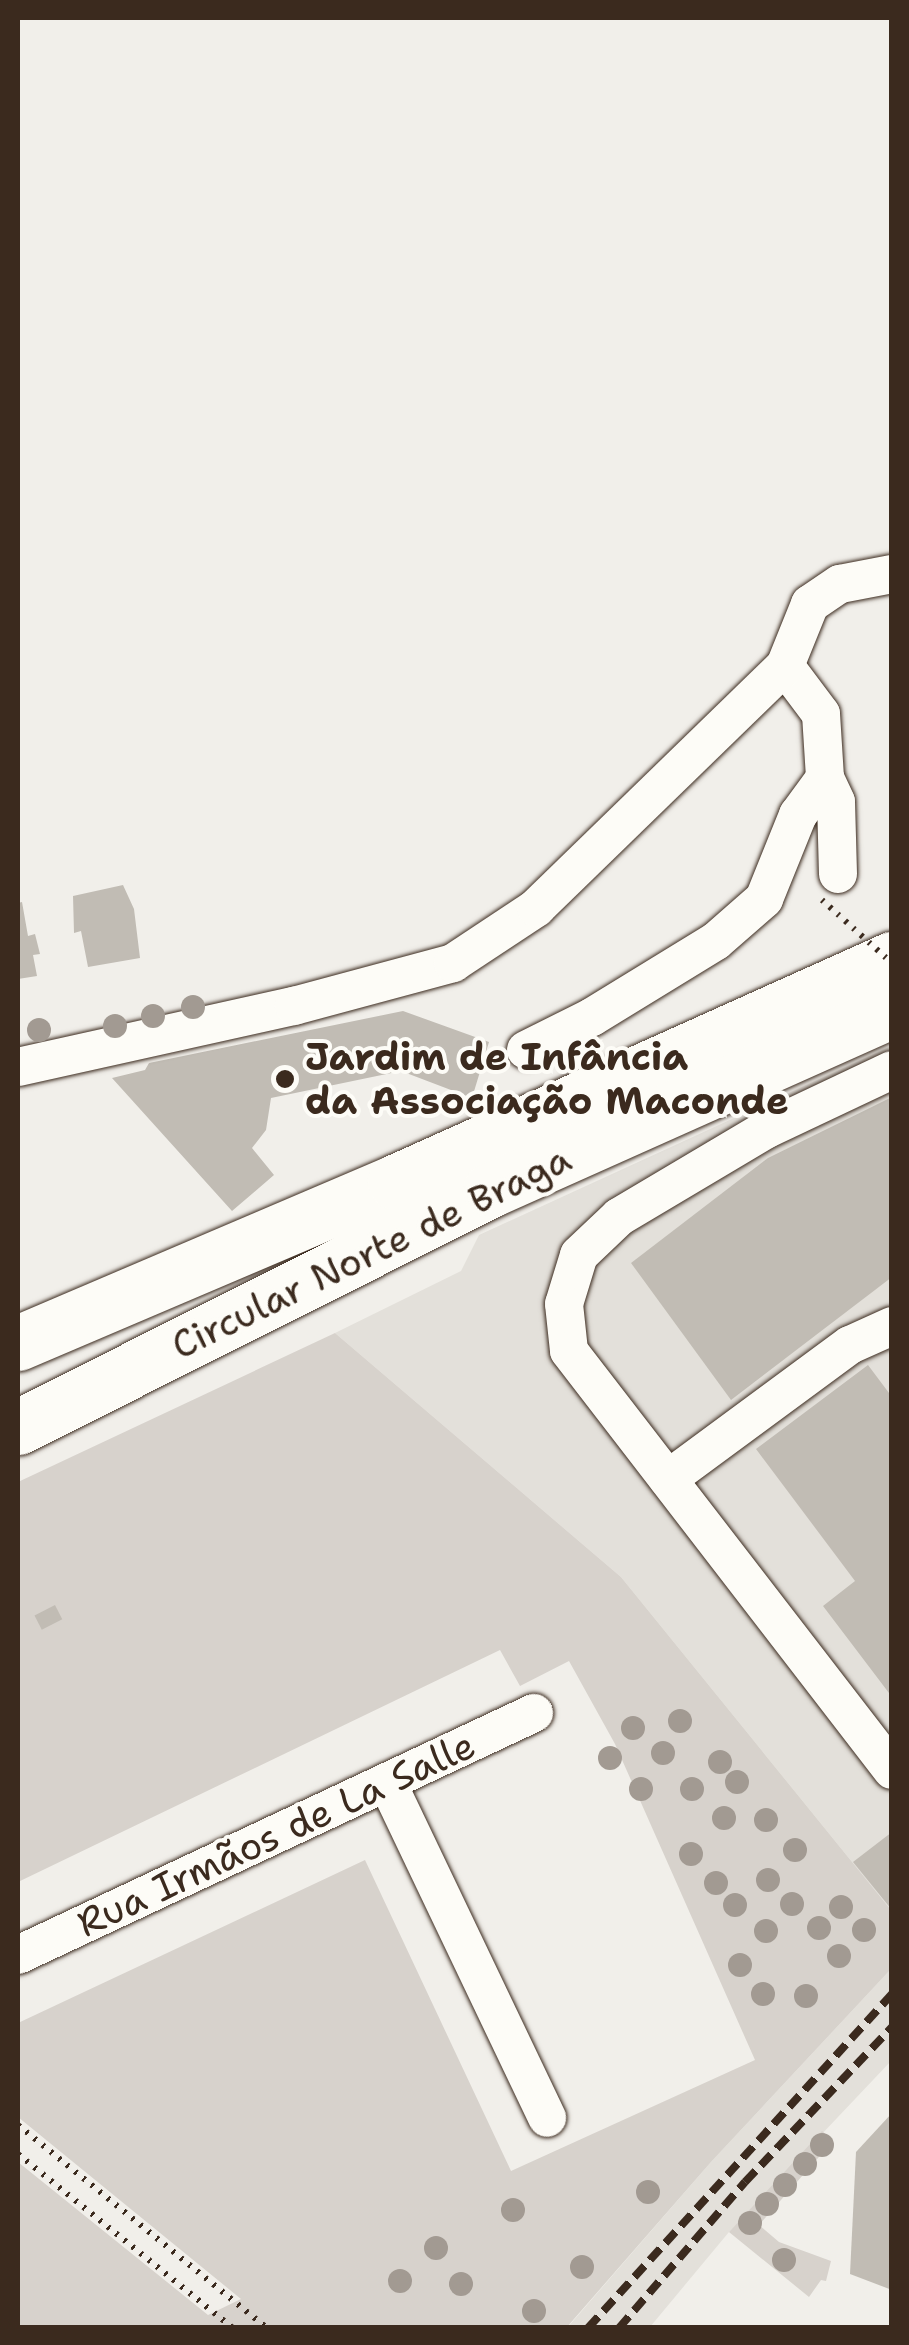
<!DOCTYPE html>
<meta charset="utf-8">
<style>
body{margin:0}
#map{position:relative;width:909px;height:2345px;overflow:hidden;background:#f1efea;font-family:"Shantell Sans",sans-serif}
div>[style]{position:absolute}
.built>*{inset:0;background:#e3e0da}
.green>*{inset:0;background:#d7d2cc}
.building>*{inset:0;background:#c1bcb4;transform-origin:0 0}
.path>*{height:6px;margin-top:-3px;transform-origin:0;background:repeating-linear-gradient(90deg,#3b2a1e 0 2.5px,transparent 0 10.5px)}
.roads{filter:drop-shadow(0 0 2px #3b2a1e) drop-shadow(0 0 2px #3b2a1e)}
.minor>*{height:38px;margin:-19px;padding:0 19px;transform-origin:19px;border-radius:19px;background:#fdfcf7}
.highway>*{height:55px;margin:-27.5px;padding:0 27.5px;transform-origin:27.5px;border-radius:27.5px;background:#fdfcf7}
.rail>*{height:8px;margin-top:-4px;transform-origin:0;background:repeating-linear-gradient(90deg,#3b2a1e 0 15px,transparent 0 23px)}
.path-bridge>*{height:6px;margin-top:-3px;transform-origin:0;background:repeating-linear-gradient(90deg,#3b2a1e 0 2.5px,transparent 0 10.5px)}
.trees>*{width:24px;height:24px;margin:-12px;border-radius:50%;background:#a29a92}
.dots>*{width:28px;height:28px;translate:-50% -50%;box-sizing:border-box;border:5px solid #fdfcf7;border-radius:50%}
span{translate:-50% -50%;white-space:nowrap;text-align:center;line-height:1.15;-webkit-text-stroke:8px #fdfcf7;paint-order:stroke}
.poi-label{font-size:38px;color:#3b2a1e;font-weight:700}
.left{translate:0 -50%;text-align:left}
.street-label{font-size:38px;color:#3b2a1e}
.frame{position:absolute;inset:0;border:20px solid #3b2a1e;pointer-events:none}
</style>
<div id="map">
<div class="built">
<i style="clip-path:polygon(891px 1046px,891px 1910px,621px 1577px,335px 1333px,461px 1271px,479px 1235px)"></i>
<i style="clip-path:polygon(891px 1969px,891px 2061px,729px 2232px,650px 2327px,567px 2328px,711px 2162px)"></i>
</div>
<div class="green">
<i style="clip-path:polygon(335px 1333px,621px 1577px,891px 1910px,891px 1969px,711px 2162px,567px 2327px,18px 2327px,18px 2162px,208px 2315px,241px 2299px,18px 2117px,18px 2023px,365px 1860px,511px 2171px,755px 2060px,615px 1744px,569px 1661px,520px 1686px,500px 1650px,18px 1882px,18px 1482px)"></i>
<i style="clip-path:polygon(822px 2131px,833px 2141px,759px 2225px,779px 2242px,831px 2261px,826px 2281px,821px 2280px,809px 2297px,729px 2232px)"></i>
</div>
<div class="building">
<i style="clip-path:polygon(123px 885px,134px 909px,140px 958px,88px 967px,81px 931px,74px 933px,73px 896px)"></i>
<i style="clip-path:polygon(22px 902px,28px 936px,35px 934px,40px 954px,33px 955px,37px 976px,18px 979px,18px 903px)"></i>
<i style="clip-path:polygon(403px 1011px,489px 1042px,472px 1098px,401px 1071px,271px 1098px,266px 1130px,252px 1148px,274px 1175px,232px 1211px,112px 1078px,145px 1070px,149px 1063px)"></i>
<i style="clip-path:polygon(892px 1097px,892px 1277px,731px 1400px,631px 1263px,768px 1158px)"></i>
<i style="clip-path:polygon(868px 1365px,892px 1397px,892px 1697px,823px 1606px,855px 1581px,756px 1449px)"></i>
<i style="left:55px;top:1605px;width:16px;height:23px;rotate:63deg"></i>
<i style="clip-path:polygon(892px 1832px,892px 1910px,853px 1862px)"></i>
<i style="clip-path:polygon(892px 2113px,892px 2290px,850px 2274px,856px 2152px)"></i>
</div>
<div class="path">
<i style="left:18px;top:2125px;width:321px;rotate:39.2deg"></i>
<i style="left:18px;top:2154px;width:277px;rotate:39deg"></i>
</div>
<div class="roads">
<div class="minor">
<i style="left:785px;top:666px;width:60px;rotate:53.1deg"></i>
<i style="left:821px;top:714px;width:64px;rotate:86.4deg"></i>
<i style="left:825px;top:778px;width:26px;rotate:65deg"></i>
<i style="left:836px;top:802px;width:72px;rotate:88.4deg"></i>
<i style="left:526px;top:1050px;width:74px;rotate:-26.6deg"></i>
<i style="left:592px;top:1017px;width:145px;rotate:-31.5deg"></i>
<i style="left:716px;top:941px;width:64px;rotate:-41.2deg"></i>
<i style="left:764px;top:899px;width:91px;rotate:-68deg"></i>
<i style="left:798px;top:815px;width:46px;rotate:-53.9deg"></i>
<i style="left:18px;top:1067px;width:283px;rotate:-12.5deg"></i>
<i style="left:294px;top:1006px;width:165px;rotate:-15.1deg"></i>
<i style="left:453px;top:963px;width:100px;rotate:-33.5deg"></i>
<i style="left:536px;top:908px;width:347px;rotate:-44.2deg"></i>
<i style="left:785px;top:666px;width:67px;rotate:-68deg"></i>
<i style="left:810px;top:604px;width:36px;rotate:-34deg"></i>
<i style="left:840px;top:584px;width:53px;rotate:-10.9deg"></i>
<i style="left:892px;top:1070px;width:138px;rotate:154.7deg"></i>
<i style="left:767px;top:1129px;width:172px;rotate:149.3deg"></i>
<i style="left:619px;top:1217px;width:55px;rotate:136.5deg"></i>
<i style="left:579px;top:1255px;width:51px;rotate:107deg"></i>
<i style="left:564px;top:1304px;width:47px;rotate:83.9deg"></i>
<i style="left:569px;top:1351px;width:529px;rotate:52.37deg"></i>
<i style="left:668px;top:1479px;width:226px;rotate:-36.4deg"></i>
<i style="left:850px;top:1345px;width:46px;rotate:-24.3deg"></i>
<i style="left:387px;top:1782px;width:372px;rotate:64.5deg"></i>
<i style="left:18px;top:1955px;width:570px;rotate:-25.13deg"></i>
</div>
<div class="highway">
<i style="left:18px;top:1343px;width:410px;rotate:-23.1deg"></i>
<i style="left:395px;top:1182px;width:545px;rotate:-24.17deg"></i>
<i style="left:18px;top:1427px;width:528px;rotate:-26.66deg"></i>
<i style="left:490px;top:1190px;width:440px;rotate:-24.1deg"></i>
</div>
</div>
<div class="rail">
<i style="left:588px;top:2328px;width:452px;rotate:-47.7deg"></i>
<i style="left:619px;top:2328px;width:193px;rotate:-49.2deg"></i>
<i style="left:745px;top:2182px;width:214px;rotate:-46.5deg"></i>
</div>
<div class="path-bridge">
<i style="left:822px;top:900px;width:94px;rotate:42deg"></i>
</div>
<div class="trees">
<i style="left:193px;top:1007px"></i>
<i style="left:153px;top:1016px"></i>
<i style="left:115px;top:1026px"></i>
<i style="left:39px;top:1030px"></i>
<i style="left:680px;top:1721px"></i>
<i style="left:633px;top:1728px"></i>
<i style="left:663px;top:1753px"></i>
<i style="left:610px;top:1758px"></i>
<i style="left:720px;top:1762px"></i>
<i style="left:737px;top:1782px"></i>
<i style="left:641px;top:1789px"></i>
<i style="left:692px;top:1789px"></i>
<i style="left:724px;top:1818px"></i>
<i style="left:766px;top:1820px"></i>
<i style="left:795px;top:1850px"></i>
<i style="left:691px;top:1854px"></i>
<i style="left:768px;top:1880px"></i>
<i style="left:716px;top:1883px"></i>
<i style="left:792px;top:1904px"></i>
<i style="left:735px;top:1905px"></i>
<i style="left:841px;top:1907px"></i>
<i style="left:819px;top:1928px"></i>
<i style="left:864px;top:1930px"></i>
<i style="left:766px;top:1931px"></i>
<i style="left:839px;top:1956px"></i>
<i style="left:740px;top:1965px"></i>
<i style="left:763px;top:1994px"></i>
<i style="left:806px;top:1996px"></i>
<i style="left:822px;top:2145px"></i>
<i style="left:805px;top:2164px"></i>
<i style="left:785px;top:2185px"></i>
<i style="left:648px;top:2192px"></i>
<i style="left:767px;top:2204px"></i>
<i style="left:513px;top:2210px"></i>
<i style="left:750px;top:2223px"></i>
<i style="left:436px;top:2248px"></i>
<i style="left:784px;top:2260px"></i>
<i style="left:582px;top:2267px"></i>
<i style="left:400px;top:2281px"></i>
<i style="left:461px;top:2284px"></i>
<i style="left:534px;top:2311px"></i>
</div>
<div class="dots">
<i style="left:285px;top:1079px;background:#3b2a1e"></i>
</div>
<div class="poi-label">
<span class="left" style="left:305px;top:1079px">Jardim de Infância<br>da Associação Maconde</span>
</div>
<div class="street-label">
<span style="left:371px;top:1252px;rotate:-26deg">Circular Norte de Braga</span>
<span style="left:276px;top:1834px;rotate:-25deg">Rua Irmãos de La Salle</span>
</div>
<div class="frame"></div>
</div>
